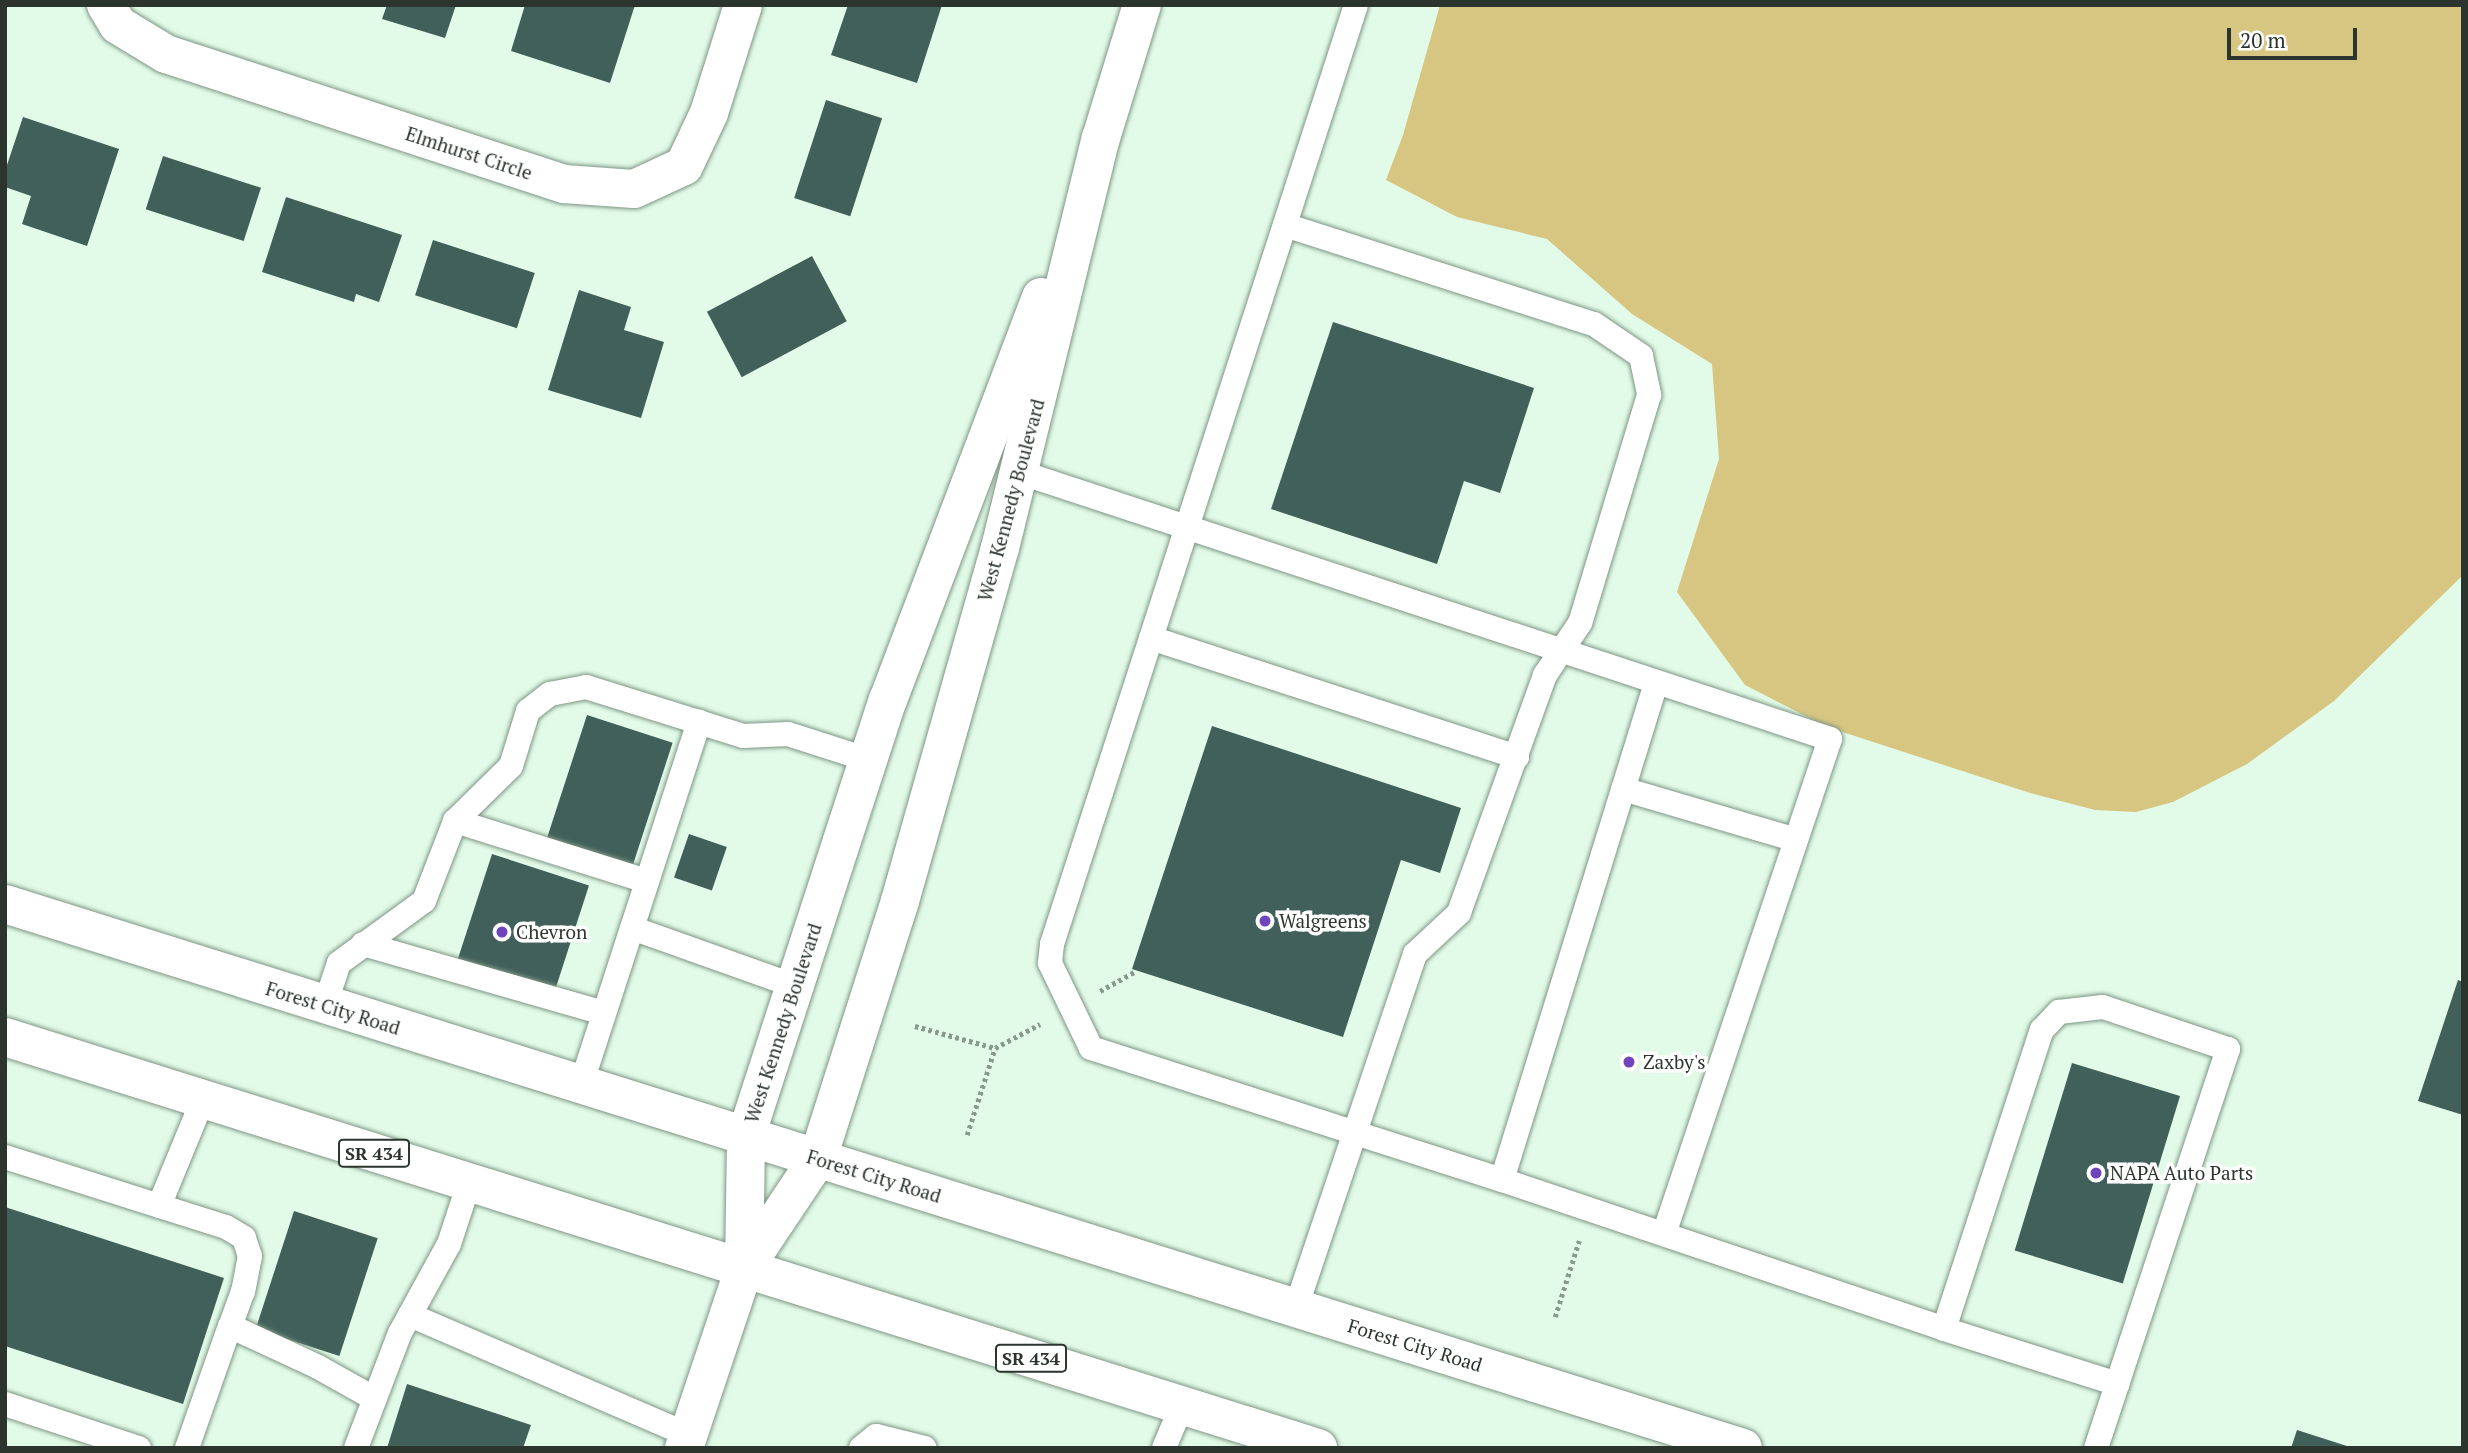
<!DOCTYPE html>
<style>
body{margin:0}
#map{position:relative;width:2468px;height:1453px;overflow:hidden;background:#e2fbe8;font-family:"PT Serif",serif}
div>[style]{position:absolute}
.green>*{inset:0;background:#d7c682}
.building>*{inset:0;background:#42605a;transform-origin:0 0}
.path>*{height:4.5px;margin-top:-2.25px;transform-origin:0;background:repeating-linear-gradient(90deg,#889a8d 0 3.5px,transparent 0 7px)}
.roads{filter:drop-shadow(0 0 2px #7e9584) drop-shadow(0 0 2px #7e9584)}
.lane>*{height:24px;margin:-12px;padding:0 12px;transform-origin:12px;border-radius:12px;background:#fff}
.street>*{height:38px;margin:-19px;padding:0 19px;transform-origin:19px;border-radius:19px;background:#fff}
.secondary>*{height:38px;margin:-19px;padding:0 19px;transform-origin:19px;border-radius:19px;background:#fff}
.primary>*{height:38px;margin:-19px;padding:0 19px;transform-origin:19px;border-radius:19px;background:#fff}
.dots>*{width:19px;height:19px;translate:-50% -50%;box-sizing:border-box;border:4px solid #fff;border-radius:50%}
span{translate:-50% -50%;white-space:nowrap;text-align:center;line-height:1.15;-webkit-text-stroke:7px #fff;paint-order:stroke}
.shield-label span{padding:2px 5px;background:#fff;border:2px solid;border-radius:5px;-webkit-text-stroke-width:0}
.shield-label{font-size:18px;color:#2b352e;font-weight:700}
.street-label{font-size:19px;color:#2b352e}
.poi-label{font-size:19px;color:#2b352e}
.left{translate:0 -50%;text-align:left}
.frame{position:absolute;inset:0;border:7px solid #2b352e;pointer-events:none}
.scale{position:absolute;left:2227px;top:28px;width:130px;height:32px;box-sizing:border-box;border:4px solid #2b352e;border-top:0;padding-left:9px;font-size:21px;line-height:24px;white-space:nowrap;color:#2b352e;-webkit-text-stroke:5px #fff;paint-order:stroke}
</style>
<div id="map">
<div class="green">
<i style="clip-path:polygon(1440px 5px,2463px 5px,2463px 575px,2334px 701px,2247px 764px,2173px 802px,2136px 812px,2095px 810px,2030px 793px,1827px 727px,1745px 685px,1677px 592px,1719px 459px,1712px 364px,1632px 314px,1547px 239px,1457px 217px,1386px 180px,1403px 135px)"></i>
</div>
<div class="building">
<i style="clip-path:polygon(387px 5px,456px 5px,445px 38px,382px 19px)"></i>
<i style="clip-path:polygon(525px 5px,635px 5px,610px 83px,511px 51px)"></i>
<i style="clip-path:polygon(848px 5px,942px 5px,917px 83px,831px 55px)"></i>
<i style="left:826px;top:100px;width:59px;height:103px;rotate:18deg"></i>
<i style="clip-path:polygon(23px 117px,119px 149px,87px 246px,22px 224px,31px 196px,5px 187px,5px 171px)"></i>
<i style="left:163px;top:156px;width:103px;height:56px;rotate:18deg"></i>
<i style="clip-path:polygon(286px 197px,402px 235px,379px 302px,356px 294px,354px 302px,262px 272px)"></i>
<i style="left:433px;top:240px;width:107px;height:58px;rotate:18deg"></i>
<i style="left:812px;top:256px;width:74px;height:119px;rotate:62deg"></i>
<i style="clip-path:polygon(579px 290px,631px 307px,624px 330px,664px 342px,641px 418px,548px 390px)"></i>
<i style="clip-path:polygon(1333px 322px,1534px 388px,1500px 493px,1464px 481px,1437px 564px,1271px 509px)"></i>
<i style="left:587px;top:715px;width:90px;height:132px;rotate:18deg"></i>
<i style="clip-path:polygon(1212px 726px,1461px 808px,1440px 873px,1401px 860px,1343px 1037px,1132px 969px)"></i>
<i style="left:689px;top:834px;width:40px;height:46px;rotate:19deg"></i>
<i style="left:492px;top:854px;width:102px;height:110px;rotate:18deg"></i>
<i style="clip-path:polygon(2458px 980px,2463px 982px,2463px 1115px,2418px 1101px)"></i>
<i style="left:2072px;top:1063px;width:113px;height:196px;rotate:17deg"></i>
<i style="clip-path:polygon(5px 1207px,224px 1278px,183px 1404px,5px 1346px)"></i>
<i style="left:294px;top:1211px;width:88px;height:124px;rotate:18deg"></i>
<i style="clip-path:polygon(407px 1384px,531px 1425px,523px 1448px,387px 1448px)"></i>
<i style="clip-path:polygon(2297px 1430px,2350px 1447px,2350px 1448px,2291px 1448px)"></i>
</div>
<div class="path">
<i style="left:1100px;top:991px;width:39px;rotate:-29deg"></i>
<i style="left:915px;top:1026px;width:83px;rotate:15.4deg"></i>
<i style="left:967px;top:1135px;width:91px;rotate:-72.2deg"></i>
<i style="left:995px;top:1048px;width:51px;rotate:-28.1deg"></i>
<i style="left:1555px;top:1317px;width:80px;rotate:-72.5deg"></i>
</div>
<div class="roads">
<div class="lane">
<i style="left:1356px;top:5px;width:987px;rotate:107.94deg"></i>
<i style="left:1052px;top:944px;width:19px;rotate:96deg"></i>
<i style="left:1050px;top:963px;width:94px;rotate:64.2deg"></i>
<i style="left:1091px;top:1048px;width:432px;rotate:17.8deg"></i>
<i style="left:1502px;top:1180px;width:466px;rotate:18.6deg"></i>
<i style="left:1944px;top:1329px;width:315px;rotate:-71.9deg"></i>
<i style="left:2042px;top:1030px;width:25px;rotate:-47deg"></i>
<i style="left:2059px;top:1012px;width:44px;rotate:-6.5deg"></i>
<i style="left:2103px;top:1007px;width:132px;rotate:18.6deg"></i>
<i style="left:2228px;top:1049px;width:420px;rotate:108.3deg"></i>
<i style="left:1285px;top:225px;width:324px;rotate:17.8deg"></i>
<i style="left:1594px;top:324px;width:57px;rotate:34.2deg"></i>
<i style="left:1641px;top:356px;width:40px;rotate:78deg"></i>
<i style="left:1649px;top:395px;width:238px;rotate:106.8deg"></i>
<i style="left:1580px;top:623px;width:63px;rotate:123.9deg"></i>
<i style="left:1545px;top:675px;width:253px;rotate:109.9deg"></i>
<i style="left:1459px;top:913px;width:60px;rotate:137deg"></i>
<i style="left:1415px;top:954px;width:373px;rotate:108.6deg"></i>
<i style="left:1019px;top:472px;width:854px;rotate:18.22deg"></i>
<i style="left:1830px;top:739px;width:522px;rotate:108.54deg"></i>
<i style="left:1151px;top:638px;width:385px;rotate:18deg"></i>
<i style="left:1623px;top:789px;width:180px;rotate:16.4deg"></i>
<i style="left:455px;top:821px;width:201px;rotate:17.4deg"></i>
<i style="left:632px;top:928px;width:173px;rotate:19.6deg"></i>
<i style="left:363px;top:944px;width:250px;rotate:16deg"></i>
<i style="left:325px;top:1005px;width:44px;rotate:-71.6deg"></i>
<i style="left:339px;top:963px;width:105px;rotate:-36.1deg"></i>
<i style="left:424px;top:901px;width:86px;rotate:-68.8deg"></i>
<i style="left:455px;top:821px;width:78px;rotate:-44.5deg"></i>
<i style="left:511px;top:766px;width:58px;rotate:-72.8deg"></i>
<i style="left:528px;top:711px;width:28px;rotate:-38deg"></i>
<i style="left:550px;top:694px;width:37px;rotate:-11deg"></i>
<i style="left:586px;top:687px;width:164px;rotate:17.3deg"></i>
<i style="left:743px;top:736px;width:45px;rotate:-2.5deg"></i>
<i style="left:788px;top:734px;width:85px;rotate:17.8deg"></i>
<i style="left:581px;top:1085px;width:382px;rotate:-72deg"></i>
<i style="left:5px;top:1157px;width:232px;rotate:17.6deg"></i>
<i style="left:226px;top:1227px;width:21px;rotate:31deg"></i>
<i style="left:244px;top:1238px;width:19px;rotate:72deg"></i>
<i style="left:250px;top:1256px;width:36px;rotate:101deg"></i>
<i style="left:243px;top:1291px;width:37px;rotate:110deg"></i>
<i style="left:230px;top:1326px;width:97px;rotate:25deg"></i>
<i style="left:318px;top:1367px;width:65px;rotate:29.3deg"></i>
<i style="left:1502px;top:1180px;width:520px;rotate:-72.78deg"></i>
<i style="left:159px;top:1206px;width:116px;rotate:-67.6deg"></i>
<i style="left:410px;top:1315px;width:303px;rotate:23.3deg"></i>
<i style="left:1944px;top:1329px;width:182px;rotate:17.6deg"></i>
<i style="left:5px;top:1404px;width:141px;rotate:18.2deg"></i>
<i style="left:187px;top:1448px;width:129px;rotate:-70.6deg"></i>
<i style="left:356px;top:1448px;width:123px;rotate:-69.1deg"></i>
<i style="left:400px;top:1333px;width:102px;rotate:-61.2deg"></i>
<i style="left:449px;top:1244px;width:64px;rotate:-71.8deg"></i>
<i style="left:861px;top:1448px;width:19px;rotate:-39deg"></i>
<i style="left:876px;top:1436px;width:50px;rotate:13.8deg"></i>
<i style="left:1164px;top:1448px;width:47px;rotate:-67.3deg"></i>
</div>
<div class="street">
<i style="left:106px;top:5px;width:23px;rotate:59deg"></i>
<i style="left:118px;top:25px;width:56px;rotate:31.1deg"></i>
<i style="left:166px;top:54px;width:419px;rotate:18.1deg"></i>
<i style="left:564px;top:184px;width:70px;rotate:4.1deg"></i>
<i style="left:634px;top:189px;width:55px;rotate:-24.7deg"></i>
<i style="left:684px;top:166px;width:59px;rotate:-64.7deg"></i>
<i style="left:709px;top:113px;width:113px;rotate:-72.5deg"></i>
</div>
<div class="secondary">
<i style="left:744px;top:1269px;width:133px;rotate:-89.1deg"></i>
<i style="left:746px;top:1136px;width:459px;rotate:-72deg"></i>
<i style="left:888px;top:700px;width:431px;rotate:-69.2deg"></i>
<i style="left:684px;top:1448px;width:189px;rotate:-71.5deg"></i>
<i style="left:744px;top:1269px;width:133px;rotate:-56.3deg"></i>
<i style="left:818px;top:1158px;width:270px;rotate:-72.3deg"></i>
<i style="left:900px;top:901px;width:367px;rotate:-74.2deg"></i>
<i style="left:1000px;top:548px;width:422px;rotate:-76.2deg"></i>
<i style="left:1101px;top:138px;width:139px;rotate:-72.9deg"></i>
</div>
<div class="primary">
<i style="left:5px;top:904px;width:1821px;rotate:17.38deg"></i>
<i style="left:5px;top:1037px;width:1376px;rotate:17.38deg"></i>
</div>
</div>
<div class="dots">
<i style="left:1265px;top:921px;background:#6f44bc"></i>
<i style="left:502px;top:932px;background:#6f44bc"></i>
<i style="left:1629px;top:1062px;background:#6f44bc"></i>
<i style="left:2096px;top:1173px;background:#6f44bc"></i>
</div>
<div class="shield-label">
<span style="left:374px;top:1153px">SR 434</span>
<span style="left:1031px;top:1358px">SR 434</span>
</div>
<div class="street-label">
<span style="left:469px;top:153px;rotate:18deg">Elmhurst Circle</span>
<span style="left:1011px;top:500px;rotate:-75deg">West Kennedy Boulevard</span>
<span style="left:333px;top:1008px;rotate:17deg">Forest City Road</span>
<span style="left:783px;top:1023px;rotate:-72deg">West Kennedy Boulevard</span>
<span style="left:874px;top:1176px;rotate:17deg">Forest City Road</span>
<span style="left:1415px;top:1345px;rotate:17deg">Forest City Road</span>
</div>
<div class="poi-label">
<span class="left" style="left:1279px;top:921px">Walgreens</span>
<span class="left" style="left:516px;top:932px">Chevron</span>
<span class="left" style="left:1643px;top:1062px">Zaxby's</span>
<span class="left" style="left:2110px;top:1173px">NAPA Auto Parts</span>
</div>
<div class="frame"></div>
<div class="scale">20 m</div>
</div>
